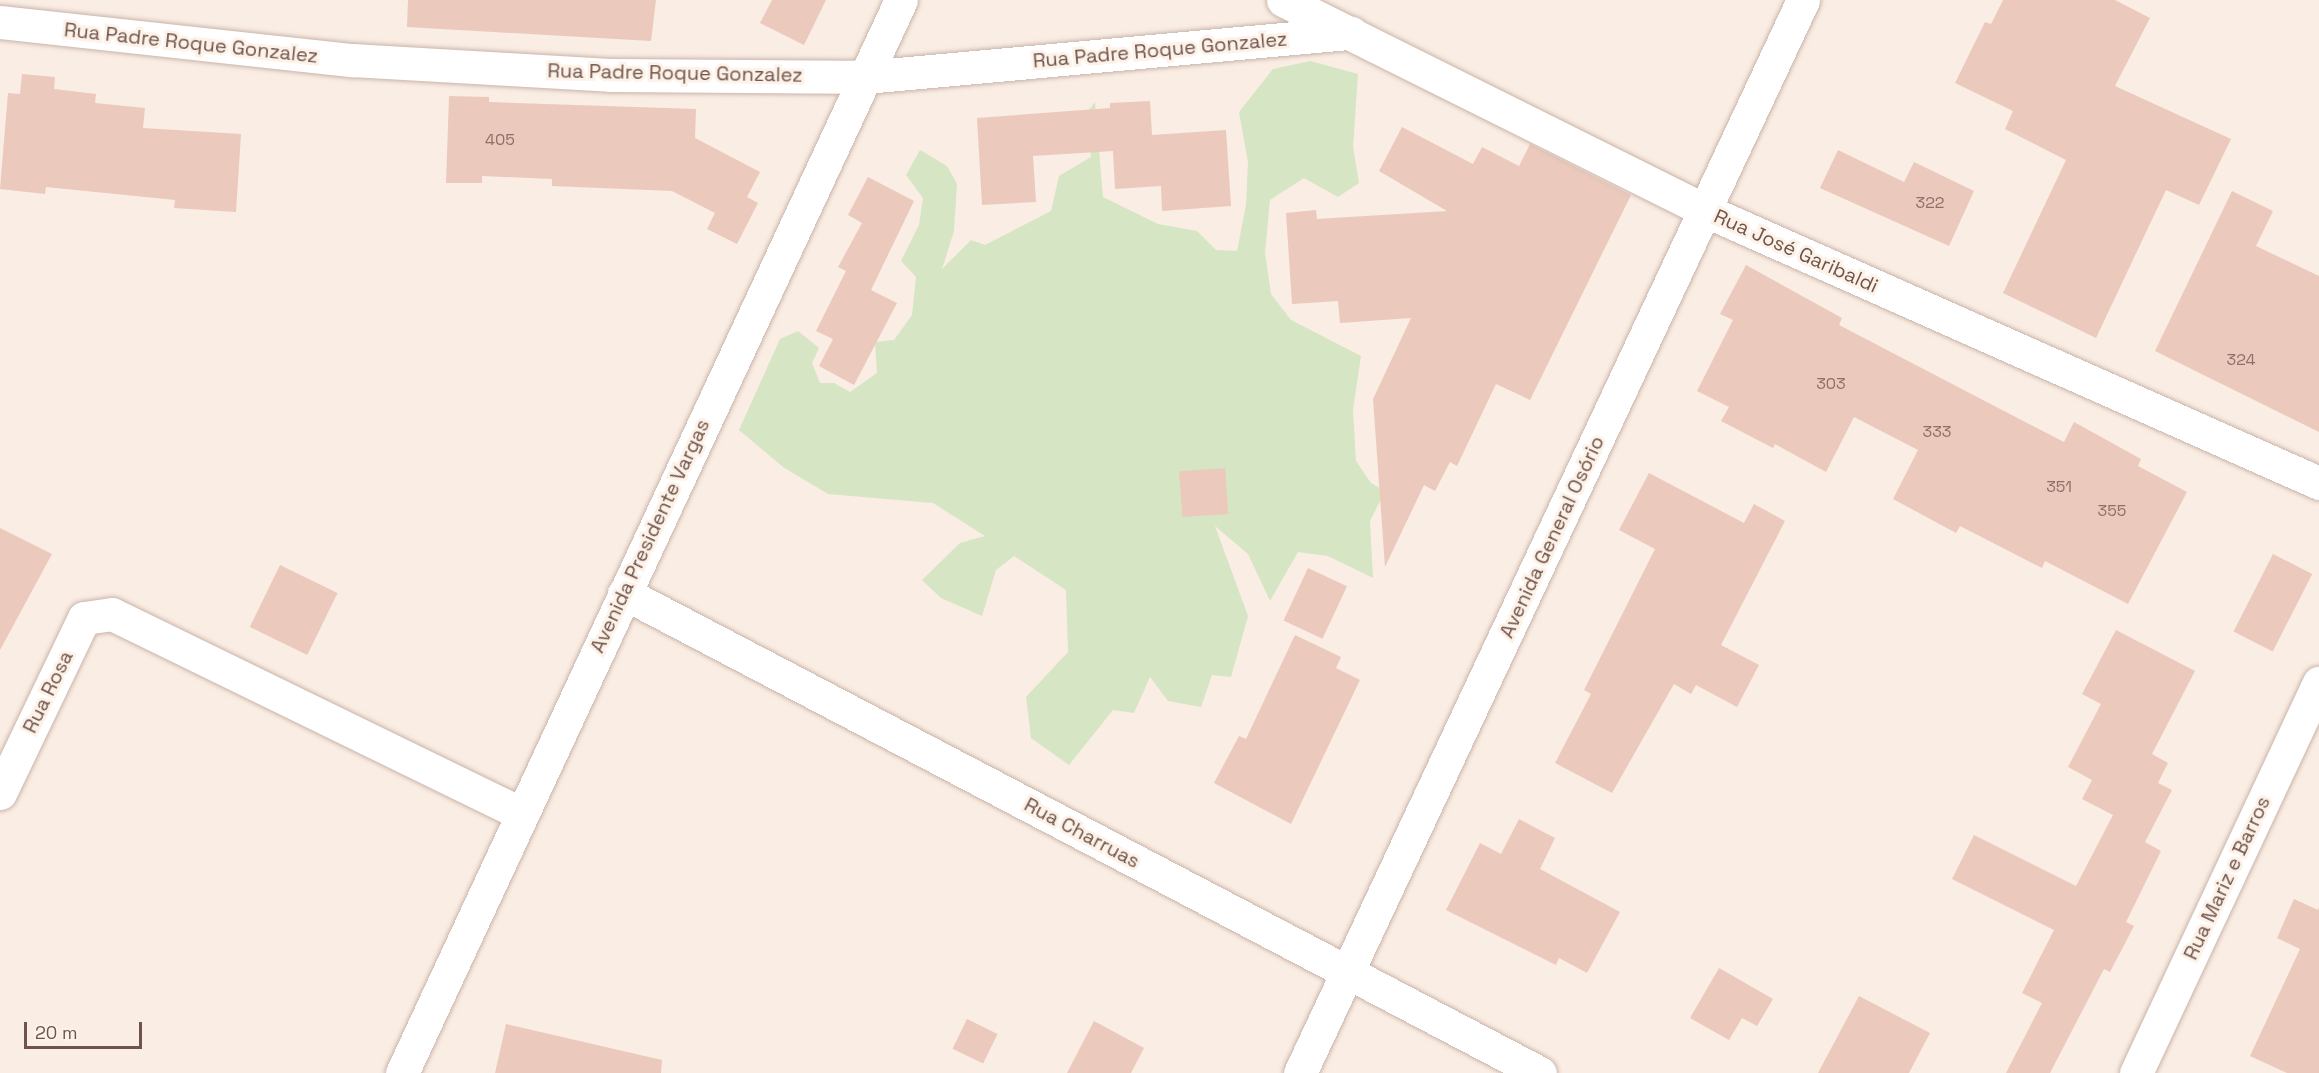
<!DOCTYPE html>
<meta charset="utf-8">
<style>
body{margin:0}
#map{position:relative;width:2319px;height:1073px;overflow:hidden;background:#faede3;font-family:"Space Grotesk",sans-serif}
div>[style]{position:absolute}
.green>*{inset:0;background:#d6e5c3}
.building>*{inset:0;background:#ecc9bd;transform-origin:0 0}
.roads{filter:drop-shadow(0 0 2px #c9b4aa) drop-shadow(0 0 2px #c9b4aa)}
.minor>*{height:33px;margin:-16.5px;padding:0 16.5px;transform-origin:16.5px;border-radius:16.5px;background:#fff}
.tertiary>*{height:33px;margin:-16.5px;padding:0 16.5px;transform-origin:16.5px;border-radius:16.5px;background:#fff}
span{translate:-50% -50%;white-space:nowrap;text-align:center;line-height:1.15;-webkit-text-stroke:6px #fdf2e8;paint-order:stroke}
.number-label{font-size:16px;color:#8e7068}
.number-label span{-webkit-text-stroke-width:0}
.street-label{font-size:20px;color:#6f534b}
.scale{position:absolute;left:24px;top:1022px;width:118px;height:27px;box-sizing:border-box;border:3px solid #6f534b;border-top:0;padding-left:8px;font-size:18px;line-height:21px;white-space:nowrap;color:#6f534b;-webkit-text-stroke:4px #fdf2e8;paint-order:stroke}
</style>
<div id="map">
<div class="green">
<i style="clip-path:polygon(1310px 61px,1358px 74px,1353px 147px,1359px 183px,1338px 197px,1304px 178px,1270px 200px,1265px 253px,1271px 294px,1291px 320px,1361px 356px,1353px 410px,1356px 461px,1371px 483px,1385px 491px,1370px 521px,1373px 578px,1328px 556px,1298px 552px,1270px 601px,1248px 554px,1215px 526px,1248px 616px,1231px 677px,1212px 675px,1201px 707px,1168px 701px,1150px 677px,1134px 713px,1113px 710px,1069px 765px,1031px 738px,1026px 697px,1068px 652px,1066px 590px,1014px 556px,996px 570px,982px 616px,941px 598px,922px 580px,960px 543px,985px 536px,933px 503px,828px 494px,783px 467px,739px 430px,780px 339px,798px 331px,819px 348px,812px 363px,820px 383px,834px 383px,850px 392px,877px 373px,875px 342px,894px 340px,912px 315px,916px 277px,901px 261px,919px 225px,923px 198px,906px 175px,920px 150px,947px 166px,957px 184px,954px 231px,942px 269px,971px 240px,985px 245px,1051px 211px,1059px 176px,1091px 157px,1085px 115px,1095px 102px,1103px 197px,1158px 224px,1197px 231px,1216px 250px,1237px 251px,1246px 205px,1248px 162px,1239px 112px,1273px 69px)"></i>
</div>
<div class="building">
<i style="clip-path:polygon(408px 0,656px 0,651px 41px,407px 27px)"></i>
<i style="clip-path:polygon(772px 0,826px 0,804px 45px,760px 23px)"></i>
<i style="clip-path:polygon(2003px 0,2115px 0,2150px 18px,2115px 86px,2231px 139px,2199px 205px,2166px 190px,2096px 338px,2003px 293px,2066px 160px,2005px 129px,2013px 111px,1955px 83px,1985px 22px,1991px 24px)"></i>
<i style="clip-path:polygon(22px 74px,55px 77px,54px 89px,96px 94px,95px 103px,145px 108px,143px 128px,241px 134px,236px 212px,174px 208px,175px 200px,46px 187px,45px 194px,0 189px,8px 93px,20px 94px)"></i>
<i style="clip-path:polygon(449px 96px,489px 97px,489px 102px,696px 109px,695px 138px,760px 172px,747px 197px,758px 203px,737px 244px,707px 229px,715px 213px,672px 191px,552px 186px,552px 179px,482px 176px,482px 183px,446px 183px)"></i>
<i style="clip-path:polygon(1150px 101px,1152px 135px,1226px 130px,1231px 206px,1162px 211px,1161px 186px,1115px 189px,1113px 151px,1033px 156px,1036px 202px,982px 205px,977px 118px,1110px 108px,1110px 103px)"></i>
<i style="clip-path:polygon(1402px 127px,1473px 164px,1482px 147px,1519px 166px,1530px 144px,1631px 195px,1530px 400px,1496px 384px,1457px 466px,1450px 462px,1435px 491px,1424px 485px,1385px 567px,1373px 399px,1411px 318px,1340px 323px,1338px 301px,1292px 304px,1286px 213px,1316px 210px,1317px 219px,1447px 211px,1379px 171px)"></i>
<i style="clip-path:polygon(1838px 150px,1904px 182px,1914px 162px,1974px 191px,1949px 246px,1820px 188px)"></i>
<i style="clip-path:polygon(868px 177px,914px 201px,871px 290px,897px 303px,854px 385px,819px 366px,833px 339px,816px 331px,846px 271px,838px 267px,862px 223px,848px 215px)"></i>
<i style="clip-path:polygon(2232px 191px,2273px 211px,2256px 246px,2319px 276px,2319px 432px,2155px 351px)"></i>
<i style="clip-path:polygon(1746px 265px,1842px 318px,1839px 325px,2029px 424px,2064px 442px,2074px 422px,2141px 459px,2138px 466px,2187px 492px,2128px 604px,2045px 561px,2042px 568px,1960px 526px,1956px 533px,1893px 499px,1918px 450px,1854px 417px,1826px 472px,1775px 444px,1773px 448px,1721px 421px,1729px 407px,1697px 391px,1733px 320px,1720px 314px)"></i>
<i style="left:1225px;top:468px;width:46px;height:46px;rotate:86deg"></i>
<i style="clip-path:polygon(1649px 473px,1744px 523px,1754px 504px,1785px 521px,1721px 645px,1759px 665px,1737px 707px,1696px 685px,1691px 694px,1674px 684px,1612px 793px,1555px 763px,1591px 694px,1584px 690px,1655px 549px,1619px 530px)"></i>
<i style="clip-path:polygon(0 528px,52px 554px,0 650px)"></i>
<i style="left:2273px;top:554px;width:44px;height:87px;rotate:27deg"></i>
<i style="left:280px;top:565px;width:64px;height:69px;rotate:26deg"></i>
<i style="left:1308px;top:568px;width:43px;height:58px;rotate:25deg"></i>
<i style="clip-path:polygon(2116px 630px,2195px 671px,2152px 754px,2168px 763px,2158px 783px,2172px 790px,2145px 842px,2161px 851px,2126px 922px,2134px 926px,2110px 972px,2104px 969px,2050px 1073px,2006px 1073px,2042px 1003px,2022px 993px,2054px 930px,1952px 879px,1974px 835px,2076px 886px,2113px 815px,2082px 799px,2092px 780px,2068px 767px,2101px 704px,2082px 694px)"></i>
<i style="clip-path:polygon(1295px 635px,1341px 657px,1336px 668px,1360px 680px,1291px 824px,1214px 783px,1239px 736px,1246px 739px)"></i>
<i style="clip-path:polygon(1519px 819px,1555px 838px,1540px 869px,1620px 912px,1587px 973px,1559px 958px,1556px 965px,1446px 910px,1480px 843px,1501px 854px)"></i>
<i style="clip-path:polygon(2294px 899px,2318px 910px,2319px 907px,2319px 1073px,2287px 1073px,2250px 1056px,2300px 949px,2277px 938px)"></i>
<i style="clip-path:polygon(1719px 968px,1773px 999px,1757px 1026px,1742px 1018px,1729px 1040px,1690px 1018px)"></i>
<i style="clip-path:polygon(1859px 996px,1930px 1033px,1909px 1073px,1818px 1073px)"></i>
<i style="left:967px;top:1019px;width:34px;height:33px;rotate:26deg"></i>
<i style="clip-path:polygon(1094px 1021px,1144px 1048px,1131px 1073px,1067px 1073px)"></i>
<i style="clip-path:polygon(506px 1024px,662px 1060px,661px 1073px,495px 1073px)"></i>
</div>
<div class="roads">
<div class="minor">
<i style="left:1283px;top:0;width:470px;rotate:26.5deg"></i>
<i style="left:1704px;top:210px;width:673px;rotate:23.94deg"></i>
<i style="left:0;top:22px;width:354px;rotate:6.2deg"></i>
<i style="left:352px;top:60px;width:258px;rotate:3.3deg"></i>
<i style="left:610px;top:75px;width:255px;rotate:0.4deg"></i>
<i style="left:865px;top:77px;width:488px;rotate:-5.2deg"></i>
<i style="left:624px;top:593px;width:1034px;rotate:27.66deg"></i>
<i style="left:0;top:793px;width:194px;rotate:-64.4deg"></i>
<i style="left:84px;top:618px;width:28px;rotate:-8deg"></i>
<i style="left:112px;top:614px;width:456px;rotate:26deg"></i>
<i style="left:402px;top:1073px;width:1183px;rotate:-65.06deg"></i>
<i style="left:1300px;top:1073px;width:1185px;rotate:-64.88deg"></i>
</div>
<div class="tertiary">
<i style="left:2136px;top:1073px;width:431px;rotate:-64.9deg"></i>
</div>
</div>
<div class="number-label">
<span style="left:500px;top:140px">405</span>
<span style="left:1930px;top:203px">322</span>
<span style="left:2241px;top:360px">324</span>
<span style="left:1831px;top:384px">303</span>
<span style="left:1937px;top:432px">333</span>
<span style="left:2059px;top:487px">351</span>
<span style="left:2112px;top:511px">355</span>
</div>
<div class="street-label">
<span style="left:191px;top:43px;rotate:6deg">Rua Padre Roque Gonzalez</span>
<span style="left:1160px;top:50px;rotate:-5deg">Rua Padre Roque Gonzalez</span>
<span style="left:675px;top:73px;rotate:1deg">Rua Padre Roque Gonzalez</span>
<span style="left:1796px;top:251px;rotate:24deg">Rua José Garibaldi</span>
<span style="left:650px;top:536px;rotate:-65deg">Avenida Presidente Vargas</span>
<span style="left:1552px;top:537px;rotate:-65deg">Avenida General Osório</span>
<span style="left:48px;top:692px;rotate:-64deg">Rua Rosa</span>
<span style="left:1082px;top:833px;rotate:28deg">Rua Charruas</span>
<span style="left:2227px;top:878px;rotate:-65deg">Rua Mariz e Barros</span>
</div>
<div class="scale">20 m</div>
</div>
